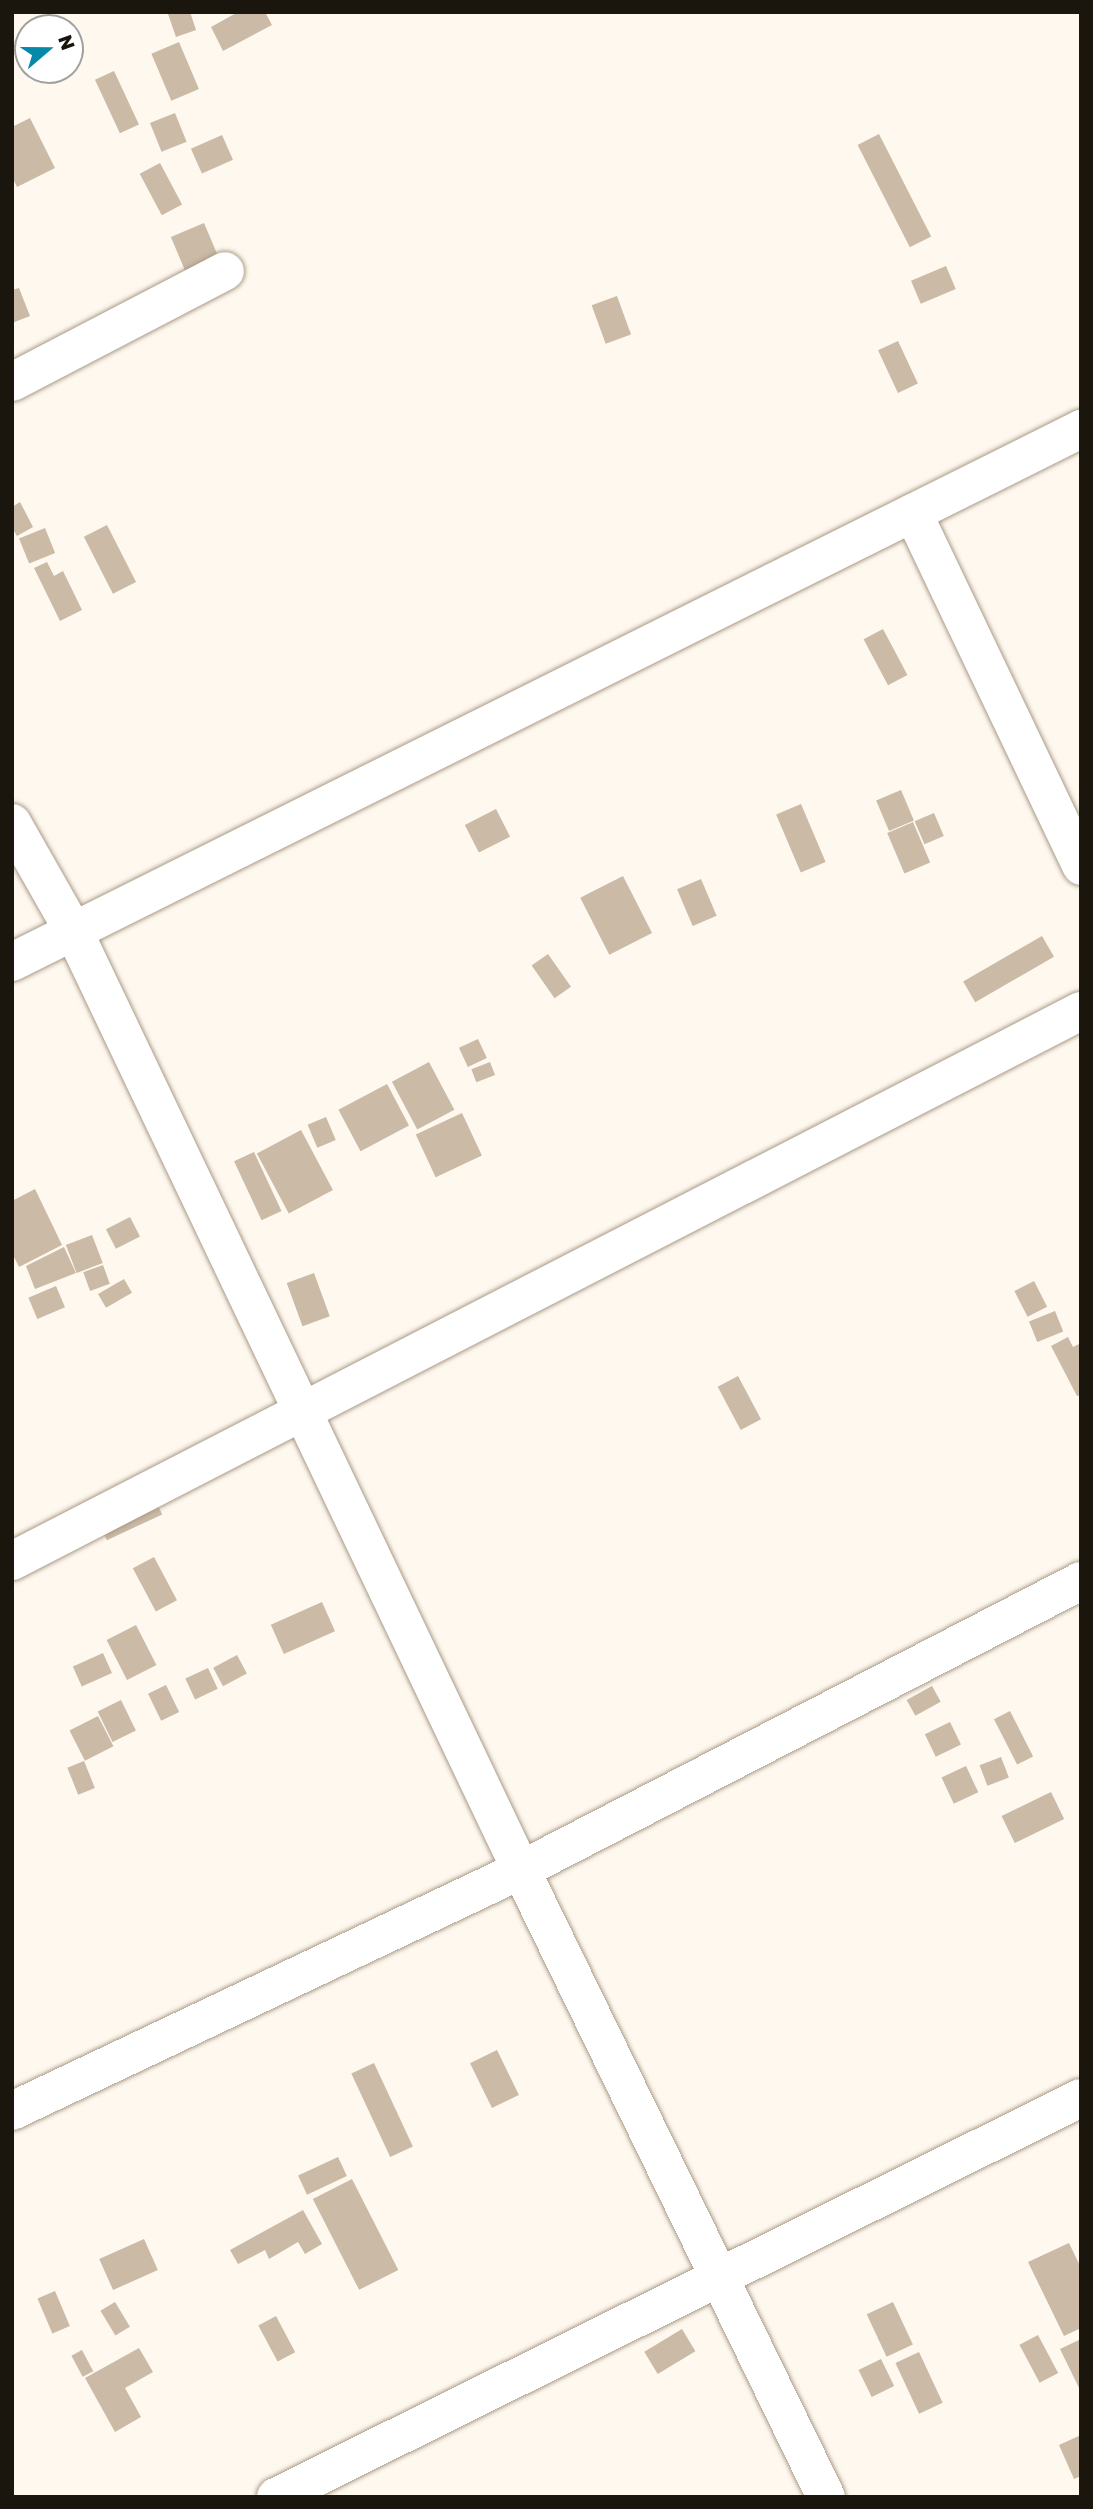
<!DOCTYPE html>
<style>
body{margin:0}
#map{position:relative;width:1093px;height:2509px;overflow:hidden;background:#fef8ef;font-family:"Golos Text",sans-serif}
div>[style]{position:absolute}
.building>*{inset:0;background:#cabaa6;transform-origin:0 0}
.roads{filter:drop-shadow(0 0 2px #a99a87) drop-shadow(0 0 2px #a99a87)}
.minor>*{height:38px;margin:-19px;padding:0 19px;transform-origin:19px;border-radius:19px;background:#fff}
.tertiary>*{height:38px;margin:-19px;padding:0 19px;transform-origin:19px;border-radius:19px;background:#fff}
span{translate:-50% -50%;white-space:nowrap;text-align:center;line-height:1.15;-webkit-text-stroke:5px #fff;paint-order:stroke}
.frame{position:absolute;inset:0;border:14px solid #1a150d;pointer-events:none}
.north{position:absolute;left:14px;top:14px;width:70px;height:70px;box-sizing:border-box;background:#fff;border:2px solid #a3a19e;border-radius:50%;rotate:70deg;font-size:19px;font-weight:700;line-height:28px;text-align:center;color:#1a150d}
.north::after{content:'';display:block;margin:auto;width:24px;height:32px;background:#0688aa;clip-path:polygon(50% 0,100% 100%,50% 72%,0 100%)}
</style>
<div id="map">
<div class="building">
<i style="clip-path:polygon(190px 12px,196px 30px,176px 37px,168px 14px)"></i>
<i style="clip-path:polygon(238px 12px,265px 12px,272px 25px,223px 51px,211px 27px)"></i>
<i style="left:179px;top:42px;width:51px;height:30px;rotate:67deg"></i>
<i style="left:114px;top:71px;width:59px;height:21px;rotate:65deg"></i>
<i style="left:175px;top:113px;width:31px;height:27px;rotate:68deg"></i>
<i style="clip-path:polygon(30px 118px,55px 168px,17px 187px,12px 177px,12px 127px)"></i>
<i style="left:879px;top:134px;width:115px;height:24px;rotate:63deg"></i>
<i style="left:222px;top:135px;width:27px;height:34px;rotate:66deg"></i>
<i style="left:160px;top:163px;width:47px;height:23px;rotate:62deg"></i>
<i style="left:204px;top:223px;width:39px;height:36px;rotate:67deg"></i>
<i style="left:946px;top:266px;width:25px;height:38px;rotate:67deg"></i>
<i style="clip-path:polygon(19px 288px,30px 316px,12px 323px,12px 290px)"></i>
<i style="left:617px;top:296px;width:41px;height:27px;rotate:70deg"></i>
<i style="left:898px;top:341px;width:47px;height:22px;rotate:65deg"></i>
<i style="clip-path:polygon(20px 502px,33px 527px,17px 536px,12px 528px,12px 507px)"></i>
<i style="left:107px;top:525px;width:64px;height:26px;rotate:63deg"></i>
<i style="left:45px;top:528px;width:27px;height:28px;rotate:68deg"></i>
<i style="clip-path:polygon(47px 562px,54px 576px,63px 571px,82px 610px,60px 621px,34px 568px)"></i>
<i style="left:883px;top:629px;width:52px;height:22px;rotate:62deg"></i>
<i style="left:901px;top:790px;width:33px;height:27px;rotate:67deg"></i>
<i style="left:801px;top:804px;width:63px;height:27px;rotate:67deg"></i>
<i style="left:496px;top:809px;width:31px;height:35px;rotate:63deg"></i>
<i style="left:934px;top:813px;width:25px;height:21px;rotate:67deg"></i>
<i style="left:913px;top:822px;width:44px;height:28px;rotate:67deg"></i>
<i style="left:623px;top:876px;width:64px;height:48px;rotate:63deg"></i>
<i style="left:701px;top:879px;width:40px;height:26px;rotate:67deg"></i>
<i style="left:1042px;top:936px;width:24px;height:91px;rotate:60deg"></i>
<i style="left:548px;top:954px;width:40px;height:20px;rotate:55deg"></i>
<i style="left:478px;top:1039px;width:21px;height:21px;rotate:65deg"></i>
<i style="left:429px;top:1062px;width:54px;height:42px;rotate:62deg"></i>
<i style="left:490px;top:1062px;width:14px;height:20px;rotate:69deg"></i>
<i style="left:387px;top:1084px;width:47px;height:55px;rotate:62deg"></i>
<i style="left:462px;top:1113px;width:47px;height:51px;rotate:65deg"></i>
<i style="left:326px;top:1117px;width:25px;height:20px;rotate:67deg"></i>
<i style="left:301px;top:1130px;width:68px;height:50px;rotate:62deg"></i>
<i style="left:254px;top:1152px;width:65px;height:22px;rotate:65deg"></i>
<i style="clip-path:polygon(35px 1189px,62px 1245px,19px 1267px,12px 1253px,12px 1201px)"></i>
<i style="left:130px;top:1217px;width:22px;height:27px;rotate:63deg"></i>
<i style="left:92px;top:1235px;width:30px;height:28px;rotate:69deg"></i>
<i style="clip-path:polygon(64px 1247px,76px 1273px,35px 1289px,26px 1266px)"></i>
<i style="left:103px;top:1265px;width:20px;height:21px;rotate:70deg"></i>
<i style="left:314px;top:1273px;width:46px;height:29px;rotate:70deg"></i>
<i style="left:124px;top:1279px;width:16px;height:30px;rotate:60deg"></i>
<i style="left:1034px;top:1281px;width:29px;height:22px;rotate:63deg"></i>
<i style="left:56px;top:1286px;width:23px;height:30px;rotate:67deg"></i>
<i style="left:1055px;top:1311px;width:22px;height:28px;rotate:68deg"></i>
<i style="clip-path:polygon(1068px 1337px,1073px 1347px,1081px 1343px,1081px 1395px,1077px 1396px,1051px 1346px)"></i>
<i style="left:738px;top:1376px;width:49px;height:23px;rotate:62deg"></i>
<i style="left:155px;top:1499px;width:17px;height:61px;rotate:65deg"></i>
<i style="left:154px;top:1557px;width:49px;height:24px;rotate:62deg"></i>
<i style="left:322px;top:1602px;width:32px;height:56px;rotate:66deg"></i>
<i style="left:136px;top:1625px;width:45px;height:33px;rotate:63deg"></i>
<i style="left:103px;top:1653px;width:22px;height:33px;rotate:66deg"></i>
<i style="left:237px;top:1655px;width:21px;height:27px;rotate:62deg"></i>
<i style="left:208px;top:1668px;width:23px;height:25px;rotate:65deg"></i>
<i style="left:166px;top:1685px;width:30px;height:20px;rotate:64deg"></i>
<i style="left:932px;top:1686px;width:18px;height:29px;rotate:61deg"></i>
<i style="left:121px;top:1700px;width:34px;height:26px;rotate:64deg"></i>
<i style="left:1010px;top:1711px;width:51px;height:18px;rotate:63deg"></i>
<i style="left:98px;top:1716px;width:34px;height:32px;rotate:63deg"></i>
<i style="left:950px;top:1722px;width:25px;height:28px;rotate:64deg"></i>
<i style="left:1001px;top:1757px;width:22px;height:23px;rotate:69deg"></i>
<i style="left:84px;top:1761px;width:29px;height:18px;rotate:68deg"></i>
<i style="left:966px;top:1766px;width:29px;height:27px;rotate:65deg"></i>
<i style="left:1051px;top:1792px;width:30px;height:55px;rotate:64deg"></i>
<i style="left:497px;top:2050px;width:50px;height:30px;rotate:64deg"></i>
<i style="left:374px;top:2063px;width:92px;height:25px;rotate:65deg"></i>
<i style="left:338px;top:2157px;width:21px;height:44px;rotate:65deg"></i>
<i style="left:352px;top:2179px;width:102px;height:44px;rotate:63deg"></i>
<i style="clip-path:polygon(303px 2210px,322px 2244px,305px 2254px,298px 2242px,269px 2259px,265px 2250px,238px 2264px,230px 2250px)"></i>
<i style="left:144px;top:2239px;width:34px;height:49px;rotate:66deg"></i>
<i style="clip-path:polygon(1069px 2243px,1081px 2268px,1081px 2328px,1064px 2336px,1028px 2262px)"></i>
<i style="left:55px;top:2291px;width:38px;height:19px;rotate:67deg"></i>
<i style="left:115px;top:2302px;width:29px;height:17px;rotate:59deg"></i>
<i style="left:893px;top:2302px;width:47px;height:29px;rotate:65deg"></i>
<i style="left:276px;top:2316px;width:41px;height:20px;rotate:62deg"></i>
<i style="left:682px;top:2329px;width:26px;height:44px;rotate:59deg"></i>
<i style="left:1038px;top:2335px;width:43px;height:21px;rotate:62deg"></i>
<i style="clip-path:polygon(1081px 2339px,1081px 2392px,1060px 2349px)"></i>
<i style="clip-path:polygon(139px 2348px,153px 2372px,125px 2388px,141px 2417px,115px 2432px,85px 2378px)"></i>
<i style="left:82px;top:2350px;width:24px;height:12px;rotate:62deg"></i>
<i style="left:919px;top:2352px;width:56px;height:26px;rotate:65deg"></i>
<i style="left:881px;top:2359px;width:30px;height:25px;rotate:64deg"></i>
<i style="clip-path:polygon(1081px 2435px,1081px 2476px,1074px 2479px,1059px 2445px)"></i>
</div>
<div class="roads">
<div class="minor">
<i style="left:12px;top:382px;width:240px;rotate:-27.5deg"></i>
<i style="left:913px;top:513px;width:391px;rotate:64.5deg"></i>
<i style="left:12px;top:823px;width:125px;rotate:60.4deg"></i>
<i style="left:74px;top:932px;width:1039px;rotate:64.52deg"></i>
<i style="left:521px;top:1870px;width:697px;rotate:64.06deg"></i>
<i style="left:12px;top:1561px;width:1202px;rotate:-27.23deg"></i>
<i style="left:12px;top:2111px;width:563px;rotate:-25.34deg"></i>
<i style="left:521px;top:1870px;width:630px;rotate:-27.3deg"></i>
<i style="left:276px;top:2497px;width:898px;rotate:-26.37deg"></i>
</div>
<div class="tertiary">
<i style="left:12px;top:962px;width:1195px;rotate:-26.5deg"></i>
</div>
</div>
<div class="frame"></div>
<div class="north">N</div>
</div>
